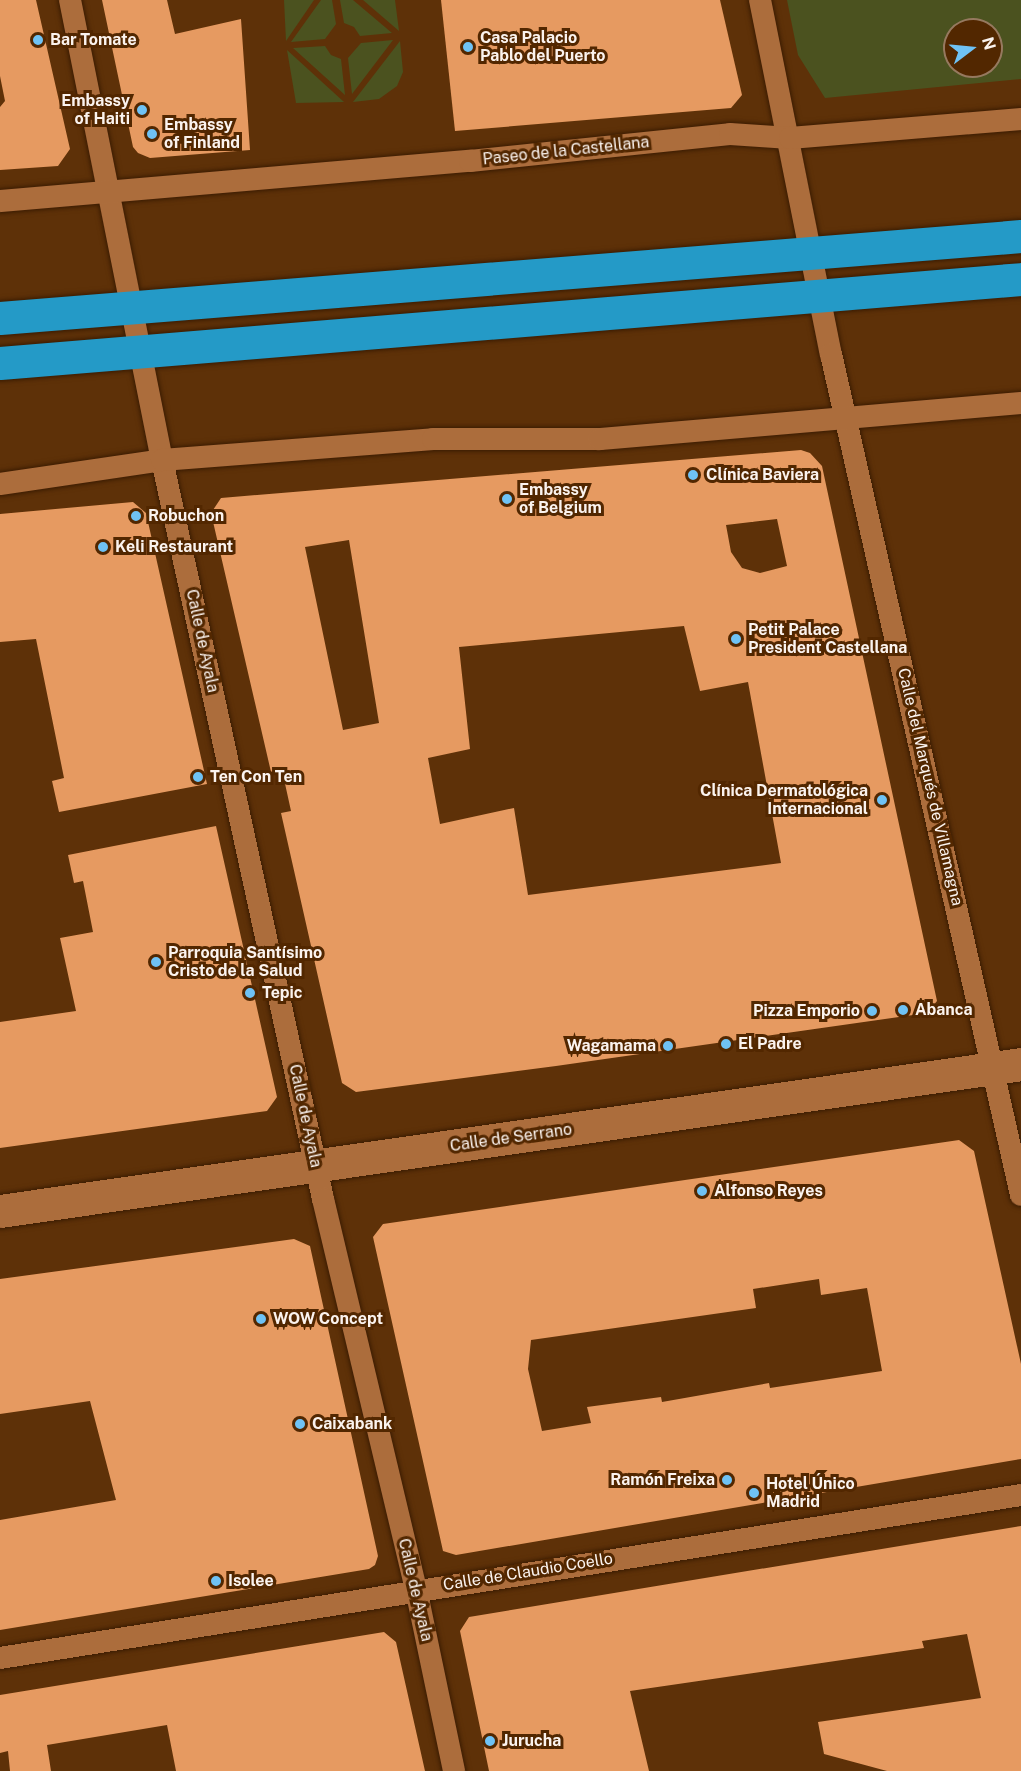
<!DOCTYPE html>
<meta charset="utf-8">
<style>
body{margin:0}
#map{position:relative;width:1021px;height:1771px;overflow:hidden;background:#5e3108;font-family:"Public Sans",sans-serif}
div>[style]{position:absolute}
.green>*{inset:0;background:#4b521f}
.building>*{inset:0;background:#e69a61}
.roads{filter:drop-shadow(0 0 2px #3b1c02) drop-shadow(0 0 2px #3b1c02)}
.minor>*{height:22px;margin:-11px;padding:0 11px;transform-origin:11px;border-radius:11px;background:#ac6d3c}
.secondary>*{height:33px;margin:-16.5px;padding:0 16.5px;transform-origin:16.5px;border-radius:16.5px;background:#ac6d3c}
.trunk>*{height:33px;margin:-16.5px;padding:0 16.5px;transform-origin:16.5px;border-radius:16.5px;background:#249ac7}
.dots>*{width:16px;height:16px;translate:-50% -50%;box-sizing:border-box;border:3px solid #522700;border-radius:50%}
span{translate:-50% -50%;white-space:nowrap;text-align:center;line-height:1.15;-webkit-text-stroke:6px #522700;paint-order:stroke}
.poi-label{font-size:16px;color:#fbf3ee;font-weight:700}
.left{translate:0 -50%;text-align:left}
.right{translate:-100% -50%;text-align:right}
.street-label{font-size:16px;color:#fbf3ee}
.north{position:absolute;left:943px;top:18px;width:60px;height:60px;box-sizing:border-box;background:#522700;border:2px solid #96795f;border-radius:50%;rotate:74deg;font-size:16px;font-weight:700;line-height:24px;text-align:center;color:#fbf3ee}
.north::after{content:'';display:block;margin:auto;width:21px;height:27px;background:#6fc2f4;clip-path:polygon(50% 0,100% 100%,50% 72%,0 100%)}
</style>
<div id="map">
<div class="green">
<i style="clip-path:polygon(314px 0,286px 41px,284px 0)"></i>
<i style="clip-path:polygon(321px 0,332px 0,336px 24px,325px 39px,291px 42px)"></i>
<i style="clip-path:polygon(340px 0,353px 0,392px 33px,360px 36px,354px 27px,344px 23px)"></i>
<i style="clip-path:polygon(363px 0,395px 0,399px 31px)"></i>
<i style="clip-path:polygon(evenodd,787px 0,1021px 0,1021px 79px,825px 98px,798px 55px,787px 0,955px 30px,991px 30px,991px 66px,955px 66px,955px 30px)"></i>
<i style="clip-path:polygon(393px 40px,352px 94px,348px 58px,361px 43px)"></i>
<i style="clip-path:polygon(400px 41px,403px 72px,397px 86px,379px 99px,353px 102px)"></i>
<i style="clip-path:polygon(325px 46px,331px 55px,341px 59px,345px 95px,293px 48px)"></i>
<i style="clip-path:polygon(287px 50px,344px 102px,296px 103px)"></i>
</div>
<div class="building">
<i style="clip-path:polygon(0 0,36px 0,70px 149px,58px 166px,0 170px,0 107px,5px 101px,0 76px)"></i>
<i style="clip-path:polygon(102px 0,167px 0,175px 34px,241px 19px,250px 150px,150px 158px,138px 153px,133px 147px)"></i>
<i style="clip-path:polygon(441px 0,720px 0,742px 95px,731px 108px,455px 131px)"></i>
<i style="clip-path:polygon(evenodd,801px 450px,810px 453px,822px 466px,937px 1001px,927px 1013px,556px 1066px,356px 1092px,342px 1083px,281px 813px,291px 811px,282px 770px,271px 772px,211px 513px,221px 498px,801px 450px,777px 519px,787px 566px,760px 573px,742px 568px,731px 552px,726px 525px,777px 519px,801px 450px,349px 540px,379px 723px,343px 730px,305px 547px,349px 540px,801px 450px,684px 626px,700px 691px,748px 682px,781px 863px,528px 895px,514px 808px,440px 824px,428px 758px,470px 749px,459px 647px,684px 626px)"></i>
<i style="clip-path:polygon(133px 502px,146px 513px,207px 784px,59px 812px,52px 781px,64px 778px,36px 639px,0 642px,0 514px)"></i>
<i style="clip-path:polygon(216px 826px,277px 1097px,267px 1111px,0 1148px,0 1022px,76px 1011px,60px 938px,93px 932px,83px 881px,74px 883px,68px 855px)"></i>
<i style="clip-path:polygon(evenodd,959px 1140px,974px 1151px,1021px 1364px,1021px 1459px,456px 1555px,443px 1551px,373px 1237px,383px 1224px,959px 1140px,819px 1279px,821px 1295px,867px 1288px,882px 1371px,770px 1388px,769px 1383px,662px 1402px,661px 1397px,587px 1407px,591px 1423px,542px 1431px,528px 1369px,531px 1340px,756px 1308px,753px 1289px,819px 1279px)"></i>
<i style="clip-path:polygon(294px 1239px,310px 1246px,378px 1556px,375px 1565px,369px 1569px,0 1630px,0 1520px,116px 1500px,90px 1401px,0 1414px,0 1279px)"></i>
<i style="clip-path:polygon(1021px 1526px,1021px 1771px,887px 1771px,824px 1754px,818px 1722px,981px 1698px,967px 1634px,922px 1641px,924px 1648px,630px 1691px,649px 1771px,489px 1771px,460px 1631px,469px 1617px)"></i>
<i style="clip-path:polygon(384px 1632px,396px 1642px,425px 1771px,176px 1771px,167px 1725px,47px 1745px,51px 1771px,10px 1771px,8px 1751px,0 1753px,0 1695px)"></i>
</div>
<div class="roads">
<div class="minor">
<i style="left:70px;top:0;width:469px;rotate:78.7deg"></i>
<i style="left:162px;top:460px;width:756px;rotate:77.71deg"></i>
<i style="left:323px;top:1199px;width:401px;rotate:76.6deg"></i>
<i style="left:416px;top:1589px;width:186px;rotate:78.2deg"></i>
<i style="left:760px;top:0;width:361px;rotate:78.7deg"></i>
<i style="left:831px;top:354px;width:862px;rotate:77.27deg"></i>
<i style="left:0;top:201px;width:472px;rotate:-4.9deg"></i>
<i style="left:470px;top:161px;width:261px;rotate:-5.9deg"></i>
<i style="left:730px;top:134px;width:60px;rotate:3.8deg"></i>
<i style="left:790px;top:138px;width:232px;rotate:-4.7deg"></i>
<i style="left:0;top:484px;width:164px;rotate:-8.4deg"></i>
<i style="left:162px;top:460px;width:272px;rotate:-4.4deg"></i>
<i style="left:433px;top:439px;width:167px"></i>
<i style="left:600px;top:439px;width:423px;rotate:-4.9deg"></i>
<i style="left:0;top:1658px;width:1034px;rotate:-9.07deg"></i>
</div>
<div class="secondary">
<i style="left:0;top:1211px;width:1032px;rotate:-8.19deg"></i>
</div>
<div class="trunk">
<i style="left:0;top:318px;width:1024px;rotate:-4.59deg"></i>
<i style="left:0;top:363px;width:1024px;rotate:-4.7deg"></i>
</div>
</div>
<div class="dots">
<i style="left:38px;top:40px;background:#6fc2f4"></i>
<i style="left:468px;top:47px;background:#6fc2f4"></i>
<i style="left:142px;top:110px;background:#6fc2f4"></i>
<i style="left:152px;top:134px;background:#6fc2f4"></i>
<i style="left:693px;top:475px;background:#6fc2f4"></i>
<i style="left:507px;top:499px;background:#6fc2f4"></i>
<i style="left:136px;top:516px;background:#6fc2f4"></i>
<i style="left:103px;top:547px;background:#6fc2f4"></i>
<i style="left:736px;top:639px;background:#6fc2f4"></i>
<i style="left:198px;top:777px;background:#6fc2f4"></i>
<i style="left:882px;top:800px;background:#6fc2f4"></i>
<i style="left:156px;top:962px;background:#6fc2f4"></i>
<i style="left:250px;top:993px;background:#6fc2f4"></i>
<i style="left:903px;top:1010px;background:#6fc2f4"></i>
<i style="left:872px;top:1011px;background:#6fc2f4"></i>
<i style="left:726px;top:1044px;background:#6fc2f4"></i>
<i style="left:668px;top:1046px;background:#6fc2f4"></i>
<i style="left:702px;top:1191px;background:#6fc2f4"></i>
<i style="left:261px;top:1319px;background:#6fc2f4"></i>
<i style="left:300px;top:1424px;background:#6fc2f4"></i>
<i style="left:727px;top:1480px;background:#6fc2f4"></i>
<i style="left:754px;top:1493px;background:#6fc2f4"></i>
<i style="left:216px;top:1581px;background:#6fc2f4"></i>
<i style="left:490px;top:1741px;background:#6fc2f4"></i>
</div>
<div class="poi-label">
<span class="left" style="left:480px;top:47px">Casa Palacio<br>Pablo del Puerto</span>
<span class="left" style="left:50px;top:40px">Bar Tomate</span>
<span class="right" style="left:130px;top:110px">Embassy<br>of Haiti</span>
<span class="left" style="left:164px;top:134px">Embassy<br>of Finland</span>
<span class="left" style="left:706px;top:475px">Clínica Baviera</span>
<span class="left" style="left:519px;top:499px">Embassy<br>of Belgium</span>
<span class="left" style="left:148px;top:516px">Robuchon</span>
<span class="left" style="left:115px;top:547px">Keli Restaurant</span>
<span class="left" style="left:748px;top:639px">Petit Palace<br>President Castellana</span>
<span class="left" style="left:210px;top:777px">Ten Con Ten</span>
<span class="right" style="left:868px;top:800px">Clínica Dermatológica<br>Internacional</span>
<span class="left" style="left:168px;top:962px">Parroquia Santísimo<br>Cristo de la Salud</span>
<span class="left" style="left:262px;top:993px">Tepic</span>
<span class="left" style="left:915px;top:1010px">Abanca</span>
<span class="right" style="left:860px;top:1011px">Pizza Emporio</span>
<span class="left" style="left:738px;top:1044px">El Padre</span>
<span class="right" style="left:656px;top:1046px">Wagamama</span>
<span class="left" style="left:714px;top:1191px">Alfonso Reyes</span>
<span class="left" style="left:273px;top:1319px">WOW Concept</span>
<span class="left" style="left:312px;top:1424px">Caixabank</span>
<span class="right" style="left:715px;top:1480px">Ramón Freixa</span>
<span class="left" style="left:766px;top:1493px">Hotel Único<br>Madrid</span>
<span class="left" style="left:228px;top:1581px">Isolee</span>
<span class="left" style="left:502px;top:1741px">Jurucha</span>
</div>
<div class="street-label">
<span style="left:566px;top:151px;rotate:-6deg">Paseo de la Castellana</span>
<span style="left:202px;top:641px;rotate:78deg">Calle de Ayala</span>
<span style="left:930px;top:787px;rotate:77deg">Calle del Marqués de Villamagna</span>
<span style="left:305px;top:1116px;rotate:78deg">Calle de Ayala</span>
<span style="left:511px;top:1138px;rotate:-8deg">Calle de Serrano</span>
<span style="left:528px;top:1572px;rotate:-9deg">Calle de Claudio Coello</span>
<span style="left:415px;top:1590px;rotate:77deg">Calle de Ayala</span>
</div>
<div class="north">N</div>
</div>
